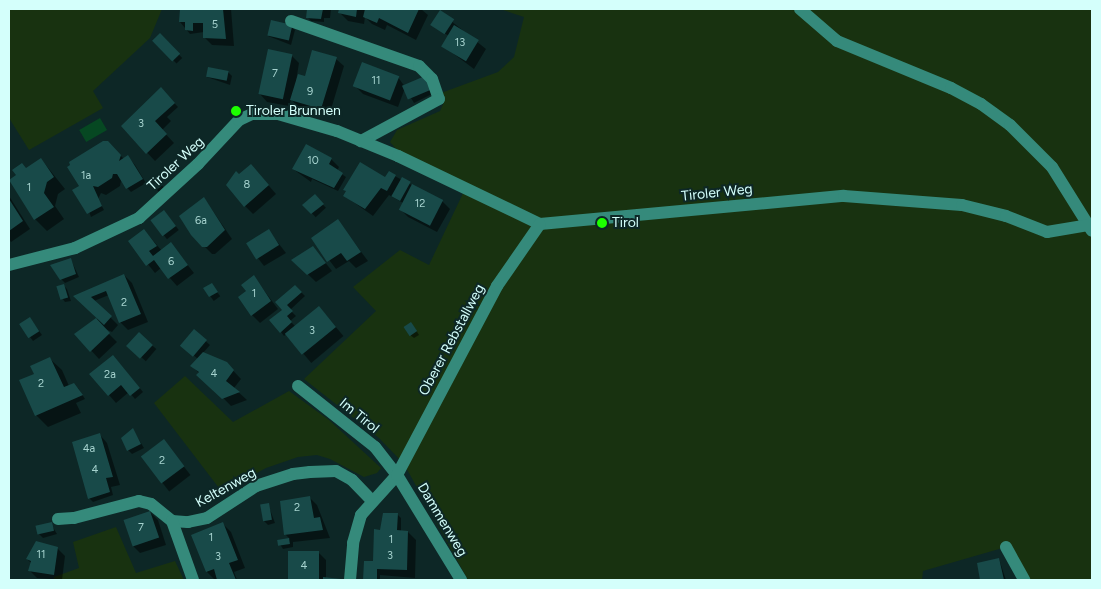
<!DOCTYPE html>
<style>
body{margin:0}
#map{position:relative;width:1101px;height:589px;overflow:hidden;background:#0d2726;font-family:Figtree,sans-serif}
div>[style]{position:absolute}
.green>*{inset:0;background:#183210}
.water>*{inset:0;background:#064822;transform-origin:0 0}
.shadow>*{inset:0;background:#0007;transform-origin:0 0}
.building>*{inset:0;background:#184a49;transform-origin:0 0}
.minor>*{height:12px;margin:-6px;padding:0 6px;transform-origin:6px;border-radius:6px;background:#358a7b}
.dots>*{width:14px;height:14px;translate:-50% -50%;box-sizing:border-box;border:2px solid #0d2726;border-radius:50%}
span{translate:-50% -50%;white-space:nowrap;text-align:center;line-height:1.15;-webkit-text-stroke:4px #0d2726;paint-order:stroke}
.number-label{font-size:11px;color:#a5d2ce}
.number-label span{-webkit-text-stroke-width:0}
.poi-label{font-size:14px;color:#d4fffb}
.left{translate:0 -50%;text-align:left}
.street-label{font-size:14px;color:#d4fffb}
.frame{position:absolute;inset:0;border:10px solid #d4fffb;pointer-events:none}
</style>
<div id="map">
<div class="green">
<i style="clip-path:polygon(9px 9px,162px 9px,150px 38px,93px 91px,103px 108px,29px 150px,9px 118px)"></i>
<i style="clip-path:polygon(500px 9px,1092px 9px,1092px 580px,1030px 580px,1006px 547px,923px 571px,922px 580px,468px 580px,404px 464px,379px 438px,304px 379px,376px 311px,353px 287px,400px 250px,429px 265px,465px 189px,397px 150px,390px 142px,397px 130px,440px 111px,444px 102px,441px 93px,498px 72px,514px 57px,524px 17px)"></i>
<i style="clip-path:polygon(185px 376px,233px 422px,289px 391px,329px 420px,381px 468px,377px 473px,364px 477px,330px 459px,317px 455px,298px 457px,266px 468px,222px 492px,154px 403px)"></i>
<i style="clip-path:polygon(116px 527px,136px 573px,175px 561px,184px 580px,54px 580px,54px 577px,79px 568px,73px 542px)"></i>
</div>
<div class="water">
<i style="left:100px;top:118px;width:14px;height:24px;rotate:60deg"></i>
</div>
<div class="shadow">
<i style="clip-path:polygon(181px 9px,231px 9px,234px 46px,212px 45px,204px 37px,204px 32px,190px 34px,180px 22px)"></i>
<i style="clip-path:polygon(308px 9px,331px 9px,330px 18px,324px 18px,324px 22px,311px 21px,307px 17px)"></i>
<i style="clip-path:polygon(340px 9px,421px 9px,428px 15px,416px 40px,387px 25px,385px 30px,372px 24px,365px 17px,364px 24px,348px 21px,340px 13px)"></i>
<i style="clip-path:polygon(440px 12px,486px 49px,474px 69px,443px 46px,449px 36px,436px 28px)"></i>
<i style="clip-path:polygon(291px 26px,295px 30px,291px 45px,268px 36px)"></i>
<i style="left:160px;top:35px;width:32px;height:8px;rotate:46deg"></i>
<i style="clip-path:polygon(291px 55px,299px 63px,295px 88px,306px 77px,336px 59px,344px 66px,329px 116px,299px 108px,291px 99px,289px 106px,267px 102px,260px 94px)"></i>
<i style="clip-path:polygon(228px 72px,232px 76px,230px 85px,207px 77px)"></i>
<i style="clip-path:polygon(398px 77px,405px 87px,425px 78px,434px 93px,414px 103px,405px 88px,398px 107px,363px 94px,355px 86px)"></i>
<i style="clip-path:polygon(161px 89px,178px 107px,167px 117px,171px 121px,162px 130px,174px 143px,155px 161px,122px 126px)"></i>
<i style="clip-path:polygon(107px 142px,124px 159px,128px 157px,135px 165px,146px 183px,131px 192px,121px 181px,120px 186px,106px 195px,101px 193px,98px 199px,104px 210px,91px 217px,80px 187px)"></i>
<i style="clip-path:polygon(41px 159px,65px 189px,58px 194px,55px 206px,64px 219px,47px 231px,35px 219px,26px 169px)"></i>
<i style="clip-path:polygon(331px 159px,339px 167px,337px 171px,346px 177px,338px 191px,312px 179px,311px 182px,293px 169px)"></i>
<i style="clip-path:polygon(258px 173px,276px 194px,253px 214px,245px 206px)"></i>
<i style="clip-path:polygon(389px 173px,442px 201px,450px 209px,437px 232px,408px 217px,400px 209px,403px 203px,389px 195px,373px 216px,345px 196px,386px 179px)"></i>
<i style="clip-path:polygon(159px 182px,166px 190px,161px 194px,157px 190px)"></i>
<i style="clip-path:polygon(9px 196px,30px 229px,11px 242px,9px 239px)"></i>
<i style="left:315px;top:196px;width:16px;height:14px;rotate:47deg"></i>
<i style="clip-path:polygon(204px 198px,232px 239px,215px 254px,212px 254px,192px 234px)"></i>
<i style="left:164px;top:211px;width:24px;height:15px;rotate:52deg"></i>
<i style="clip-path:polygon(338px 221px,368px 261px,356px 268px,349px 261px,336px 269px,313px 239px)"></i>
<i style="clip-path:polygon(144px 230px,162px 251px,171px 244px,194px 273px,177px 286px,161px 268px,155px 273px,129px 241px)"></i>
<i style="clip-path:polygon(269px 231px,286px 253px,264px 266px,247px 244px)"></i>
<i style="clip-path:polygon(313px 247px,332px 271px,316px 282px,293px 260px)"></i>
<i style="clip-path:polygon(71px 260px,79px 277px,65px 283px,61px 279px)"></i>
<i style="clip-path:polygon(124px 275px,132px 283px,148px 322px,128px 330px,120px 322px,109px 295px,94px 301px,118px 325px,112px 332px,103px 328px,117px 342px,99px 359px,76px 334px,98px 318px,75px 296px)"></i>
<i style="clip-path:polygon(254px 277px,278px 309px,260px 323px,252px 315px,248px 291px)"></i>
<i style="left:212px;top:285px;width:14px;height:8px;rotate:54deg"></i>
<i style="clip-path:polygon(64px 286px,67px 289px,71px 301px,65px 302px,62px 298px)"></i>
<i style="clip-path:polygon(295px 286px,305px 296px,290px 310px,296px 316px,290px 321px,295px 326px,284px 336px,281px 332px,284px 310px)"></i>
<i style="left:319px;top:307px;width:38px;height:42px;rotate:50deg"></i>
<i style="clip-path:polygon(30px 318px,42px 335px,33px 341px,30px 337px)"></i>
<i style="clip-path:polygon(414px 327px,419px 335px,414px 338px,410px 335px)"></i>
<i style="clip-path:polygon(194px 331px,210px 345px,203px 353px,226px 363px,241px 379px,234px 388px,247px 400px,231px 406px,192px 366px,198px 359px,186px 349px)"></i>
<i style="left:139px;top:334px;width:23px;height:16px;rotate:41deg"></i>
<i style="clip-path:polygon(50px 359px,62px 370px,69px 386px,78px 388px,85px 399px,76px 403px,81px 413px,48px 427px,36px 415px,36px 374px)"></i>
<i style="clip-path:polygon(120px 364px,143px 392px,135px 399px,129px 392px,116px 403px,109px 395px)"></i>
<i style="clip-path:polygon(133px 430px,144px 448px,132px 454px,128px 450px)"></i>
<i style="clip-path:polygon(100px 435px,107px 443px,120px 485px,111px 487px,113px 495px,93px 502px,89px 498px)"></i>
<i style="left:164px;top:441px;width:43px;height:27px;rotate:52deg"></i>
<i style="clip-path:polygon(309px 497px,317px 505px,330px 538px,293px 542px,293px 547px,283px 549px,278px 541px,290px 539px,285px 534px)"></i>
<i style="clip-path:polygon(268px 504px,275px 523px,268px 525px,264px 521px)"></i>
<i style="clip-path:polygon(150px 512px,158px 520px,166px 545px,140px 553px,132px 545px)"></i>
<i style="clip-path:polygon(397px 514px,401px 518px,401px 532px,408px 532px,416px 540px,415px 578px,380px 575px,380px 580px,364px 580px,365px 562px,374px 563px,381px 531px)"></i>
<i style="clip-path:polygon(51px 524px,57px 534px,43px 538px,39px 534px)"></i>
<i style="clip-path:polygon(223px 524px,231px 532px,245px 568px,234px 572px,237px 580px,214px 579px,207px 572px)"></i>
<i style="clip-path:polygon(57px 548px,65px 556px,62px 580px,37px 578px,29px 570px,31px 563px,27px 559px)"></i>
<i style="clip-path:polygon(318px 552px,326px 560px,326px 579px,340px 580px,290px 580px,290px 553px)"></i>
<i style="clip-path:polygon(999px 559px,1006px 580px,982px 580px,978px 564px)"></i>
</div>
<div class="building">
<i style="clip-path:polygon(180px 9px,223px 9px,226px 39px,203px 38px,203px 23px,193px 23px,193px 31px,185px 30px,185px 22px,179px 22px)"></i>
<i style="clip-path:polygon(307px 9px,323px 9px,321px 19px,306px 18px)"></i>
<i style="clip-path:polygon(339px 9px,357px 9px,356px 17px,338px 13px)"></i>
<i style="clip-path:polygon(365px 9px,419px 9px,408px 33px,379px 18px,377px 23px,363px 17px)"></i>
<i style="left:440px;top:10px;width:17px;height:18px;rotate:33deg"></i>
<i style="left:271px;top:20px;width:22px;height:16px;rotate:13deg"></i>
<i style="left:454px;top:25px;width:29px;height:25px;rotate:31deg"></i>
<i style="left:160px;top:33px;width:29px;height:11px;rotate:46deg"></i>
<i style="left:268px;top:49px;width:25px;height:46px;rotate:12deg"></i>
<i style="clip-path:polygon(312px 50px,337px 57px,321px 109px,290px 100px,298px 74px,305px 76px)"></i>
<i style="left:362px;top:62px;width:40px;height:26px;rotate:21deg"></i>
<i style="left:208px;top:67px;width:21px;height:10px;rotate:11deg"></i>
<i style="left:425px;top:76px;width:15px;height:25px;rotate:67deg"></i>
<i style="clip-path:polygon(161px 87px,175px 103px,155px 121px,167px 134px,146px 154px,121px 126px)"></i>
<i style="clip-path:polygon(103px 141px,108px 141px,121px 155px,119px 161px,128px 155px,143px 179px,126px 189px,117px 174px,113px 174px,112px 178px,98px 187px,93px 186px,102px 206px,87px 214px,72px 190px,79px 186px,67px 167px,70px 165px,69px 162px)"></i>
<i style="clip-path:polygon(306px 144px,332px 158px,329px 164px,343px 173px,334px 188px,292px 169px)"></i>
<i style="clip-path:polygon(41px 158px,54px 177px,47px 182px,44px 193px,54px 207px,34px 220px,9px 180px,16px 175px,12px 170px,22px 163px,26px 168px)"></i>
<i style="clip-path:polygon(360px 162px,385px 177px,389px 171px,396px 175px,387px 191px,381px 188px,365px 209px,343px 196px,346px 191px,343px 190px)"></i>
<i style="clip-path:polygon(251px 164px,269px 185px,244px 207px,226px 185px,236px 171px,239px 174px)"></i>
<i style="left:402px;top:177px;width:10px;height:22px;rotate:29deg"></i>
<i style="left:159px;top:180px;width:6px;height:9px;rotate:51deg"></i>
<i style="left:412px;top:184px;width:35px;height:29px;rotate:27deg"></i>
<i style="clip-path:polygon(315px 194px,324px 204px,311px 214px,302px 205px)"></i>
<i style="clip-path:polygon(204px 197px,225px 230px,207px 247px,202px 247px,191px 235px,179px 216px)"></i>
<i style="clip-path:polygon(9px 199px,23px 221px,9px 231px)"></i>
<i style="left:164px;top:210px;width:20px;height:17px;rotate:53deg"></i>
<i style="clip-path:polygon(338px 219px,361px 252px,347px 261px,341px 253px,327px 262px,311px 238px)"></i>
<i style="clip-path:polygon(144px 229px,157px 246px,149px 251px,153px 256px,171px 242px,188px 265px,168px 279px,154px 260px,146px 266px,128px 241px)"></i>
<i style="left:269px;top:229px;width:19px;height:27px;rotate:58deg"></i>
<i style="clip-path:polygon(313px 246px,326px 263px,307px 275px,291px 260px)"></i>
<i style="clip-path:polygon(71px 258px,76px 274px,60px 280px,50px 265px)"></i>
<i style="clip-path:polygon(124px 274px,141px 314px,119px 323px,106px 291px,91px 297px,112px 316px,104px 325px,73px 296px)"></i>
<i style="clip-path:polygon(254px 275px,271px 301px,251px 316px,238px 297px,246px 291px,241px 285px)"></i>
<i style="clip-path:polygon(212px 283px,218px 292px,209px 297px,203px 288px)"></i>
<i style="left:64px;top:284px;width:14px;height:8px;rotate:73deg"></i>
<i style="clip-path:polygon(295px 285px,302px 292px,287px 305px,293px 311px,287px 316px,292px 322px,280px 333px,269px 320px,282px 310px,275px 302px)"></i>
<i style="left:319px;top:306px;width:27px;height:44px;rotate:51deg"></i>
<i style="left:30px;top:317px;width:17px;height:13px;rotate:57deg"></i>
<i style="clip-path:polygon(96px 318px,110px 333px,90px 352px,74px 334px)"></i>
<i style="left:411px;top:322px;width:11px;height:9px;rotate:56deg"></i>
<i style="left:194px;top:329px;width:17px;height:22px;rotate:40deg"></i>
<i style="left:139px;top:332px;width:19px;height:19px;rotate:43deg"></i>
<i style="clip-path:polygon(203px 352px,227px 362px,234px 370px,226px 381px,240px 392px,222px 399px,196px 375px,199px 372px,190px 366px)"></i>
<i style="clip-path:polygon(113px 355px,140px 388px,130px 396px,121px 385px,108px 396px,89px 374px)"></i>
<i style="clip-path:polygon(50px 357px,64px 387px,74px 383px,83px 395px,35px 416px,19px 380px,34px 374px,30px 366px)"></i>
<i style="clip-path:polygon(133px 428px,141px 444px,127px 451px,121px 438px)"></i>
<i style="clip-path:polygon(100px 433px,113px 477px,106px 478px,110px 492px,88px 499px,72px 442px)"></i>
<i style="left:164px;top:439px;width:34px;height:29px;rotate:53deg"></i>
<i style="clip-path:polygon(310px 496px,314px 518px,320px 517px,323px 530px,284px 535px,280px 501px)"></i>
<i style="left:269px;top:503px;width:17px;height:9px;rotate:80deg"></i>
<i style="left:150px;top:511px;width:28px;height:28px;rotate:71deg"></i>
<i style="clip-path:polygon(383px 513px,398px 513px,397px 530px,408px 531px,407px 570px,377px 569px,377px 580px,363px 580px,364px 561px,373px 561px,374px 529px,380px 530px)"></i>
<i style="left:52px;top:522px;width:9px;height:17px;rotate:77deg"></i>
<i style="clip-path:polygon(223px 522px,238px 560px,229px 563px,236px 580px,217px 580px,214px 569px,206px 572px,191px 535px)"></i>
<i style="left:289px;top:538px;width:6px;height:12px;rotate:81deg"></i>
<i style="clip-path:polygon(36px 541px,58px 547px,54px 575px,28px 571px,31px 561px,26px 559px)"></i>
<i style="left:288px;top:551px;width:31px;height:29px"></i>
<i style="clip-path:polygon(999px 558px,1004px 580px,980px 580px,977px 563px)"></i>
<i style="clip-path:polygon(323px 577px,341px 579px,341px 580px,323px 580px)"></i>
</div>
<div class="minor">
<i style="left:800px;top:9px;width:49px;rotate:40.9deg"></i>
<i style="left:837px;top:41px;width:123px;rotate:22.4deg"></i>
<i style="left:951px;top:88px;width:34px;rotate:28deg"></i>
<i style="left:981px;top:104px;width:36px;rotate:36deg"></i>
<i style="left:1010px;top:125px;width:59px;rotate:45deg"></i>
<i style="left:1052px;top:167px;width:75px;rotate:58deg"></i>
<i style="left:291px;top:21px;width:136px;rotate:19.4deg"></i>
<i style="left:419px;top:66px;width:18px;rotate:45deg"></i>
<i style="left:432px;top:79px;width:21px;rotate:71deg"></i>
<i style="left:439px;top:99px;width:89px;rotate:151.7deg"></i>
<i style="left:9px;top:265px;width:68px;rotate:-14.4deg"></i>
<i style="left:75px;top:248px;width:71px;rotate:-25.1deg"></i>
<i style="left:139px;top:218px;width:80px;rotate:-42.5deg"></i>
<i style="left:198px;top:164px;width:60px;rotate:-47deg"></i>
<i style="left:239px;top:120px;width:14px;rotate:-25deg"></i>
<i style="left:252px;top:114px;width:26px"></i>
<i style="left:278px;top:114px;width:61px;rotate:16.1deg"></i>
<i style="left:337px;top:131px;width:66px;rotate:22.3deg"></i>
<i style="left:398px;top:156px;width:157px;rotate:25.6deg"></i>
<i style="left:540px;top:224px;width:305px;rotate:-5.3deg"></i>
<i style="left:844px;top:196px;width:118px;rotate:4.4deg"></i>
<i style="left:962px;top:205px;width:45px;rotate:14deg"></i>
<i style="left:1006px;top:216px;width:44px;rotate:21.3deg"></i>
<i style="left:1047px;top:232px;width:43px;rotate:-9.5deg"></i>
<i style="left:298px;top:386px;width:98px;rotate:38.4deg"></i>
<i style="left:375px;top:447px;width:36px;rotate:52deg"></i>
<i style="left:397px;top:475px;width:123px;rotate:58.6deg"></i>
<i style="left:58px;top:519px;width:16px;rotate:-4deg"></i>
<i style="left:74px;top:518px;width:67px;rotate:-14.7deg"></i>
<i style="left:139px;top:501px;width:12px;rotate:14deg"></i>
<i style="left:151px;top:504px;width:27px;rotate:39deg"></i>
<i style="left:172px;top:521px;width:16px;rotate:4deg"></i>
<i style="left:188px;top:522px;width:19px;rotate:-12deg"></i>
<i style="left:207px;top:518px;width:59px;rotate:-33.1deg"></i>
<i style="left:256px;top:486px;width:39px;rotate:-18deg"></i>
<i style="left:293px;top:474px;width:17px;rotate:-7deg"></i>
<i style="left:310px;top:472px;width:26px;rotate:-2deg"></i>
<i style="left:336px;top:471px;width:18px;rotate:29deg"></i>
<i style="left:352px;top:480px;width:29px;rotate:46deg"></i>
<i style="left:172px;top:521px;width:63px;rotate:70.4deg"></i>
<i style="left:1006px;top:547px;width:38px;rotate:61deg"></i>
<i style="left:350px;top:580px;width:37px;rotate:-85deg"></i>
<i style="left:353px;top:543px;width:29px;rotate:-74deg"></i>
<i style="left:361px;top:515px;width:54px;rotate:-48deg"></i>
<i style="left:397px;top:475px;width:214px;rotate:-62.1deg"></i>
<i style="left:497px;top:286px;width:75px;rotate:-55.3deg"></i>
</div>
<div class="dots">
<i style="left:236px;top:111px;background:#1dff00"></i>
<i style="left:602px;top:223px;background:#1dff00"></i>
</div>
<div class="number-label">
<span style="left:215px;top:25px">5</span>
<span style="left:460px;top:43px">13</span>
<span style="left:275px;top:74px">7</span>
<span style="left:376px;top:81px">11</span>
<span style="left:310px;top:92px">9</span>
<span style="left:141px;top:124px">3</span>
<span style="left:313px;top:161px">10</span>
<span style="left:86px;top:176px">1a</span>
<span style="left:247px;top:185px">8</span>
<span style="left:29px;top:188px">1</span>
<span style="left:420px;top:204px">12</span>
<span style="left:201px;top:221px">6a</span>
<span style="left:171px;top:262px">6</span>
<span style="left:254px;top:294px">1</span>
<span style="left:124px;top:303px">2</span>
<span style="left:312px;top:331px">3</span>
<span style="left:214px;top:374px">4</span>
<span style="left:110px;top:375px">2a</span>
<span style="left:41px;top:384px">2</span>
<span style="left:89px;top:449px">4a</span>
<span style="left:162px;top:461px">2</span>
<span style="left:95px;top:470px">4</span>
<span style="left:297px;top:508px">2</span>
<span style="left:141px;top:528px">7</span>
<span style="left:211px;top:538px">1</span>
<span style="left:391px;top:540px">1</span>
<span style="left:41px;top:555px">11</span>
<span style="left:390px;top:556px">3</span>
<span style="left:218px;top:557px">3</span>
<span style="left:304px;top:566px">4</span>
</div>
<div class="poi-label">
<span class="left" style="left:246px;top:111px">Tiroler Brunnen</span>
<span class="left" style="left:612px;top:223px">Tirol</span>
</div>
<div class="street-label">
<span style="left:176px;top:164px;rotate:-43deg">Tiroler Weg</span>
<span style="left:717px;top:193px;rotate:-6deg">Tiroler Weg</span>
<span style="left:452px;top:340px;rotate:-62deg">Oberer Rebstallweg</span>
<span style="left:359px;top:416px;rotate:39deg">Im Tirol</span>
<span style="left:226px;top:488px;rotate:-29deg">Keltenweg</span>
<span style="left:442px;top:520px;rotate:59deg">Dammenweg</span>
</div>
<div class="frame"></div>
</div>
